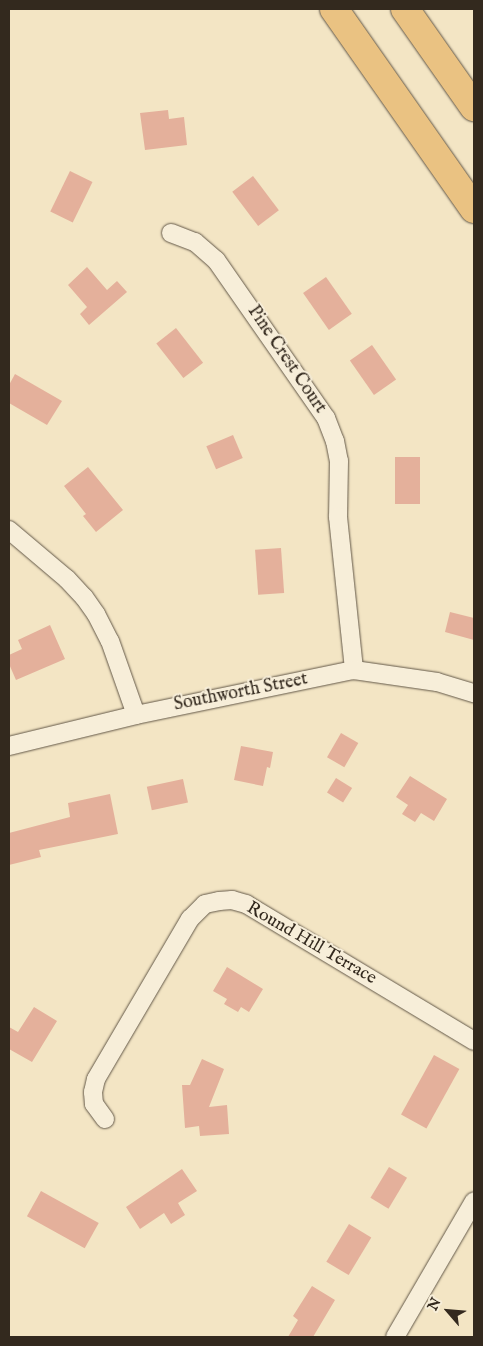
<!DOCTYPE html>
<style>
body{margin:0}
#map{position:relative;width:483px;height:1346px;overflow:hidden;background:#f3e5c4;font-family:"IM FELL English",serif}
div>[style]{position:absolute}
.building>*{inset:0;background:#e4b09b;transform-origin:0 0}
.roads{filter:drop-shadow(0 0 1px #635848) drop-shadow(0 0 1px #635848)}
.minor>*{height:18px;margin:-9px;padding:0 9px;transform-origin:9px;border-radius:9px;background:#f7eed9}
.motorway>*{height:28px;margin:-14px;padding:0 14px;transform-origin:14px;border-radius:14px;background:#eac282}
span{translate:-50% -50%;white-space:nowrap;text-align:center;line-height:1.15;-webkit-text-stroke:4px #f7eed9;paint-order:stroke}
.street-label{font-size:18px;color:#33291e}
.frame{position:absolute;inset:0;border:10px solid #33291e;pointer-events:none}
.north{position:absolute;left:423px;top:1286px;width:50px;height:50px;-webkit-text-stroke:4px #f7eed9;paint-order:stroke;rotate:297deg;font-size:14px;font-weight:700;line-height:20px;text-align:center;color:#33291e}
.north::after{content:'';display:block;margin:auto;width:18px;height:22px;background:#33291e;clip-path:polygon(50% 0,100% 100%,50% 72%,0 100%)}
</style>
<div id="map">
<div class="building">
<i style="clip-path:polygon(168px 110px,169px 119px,184px 117px,187px 145px,145px 150px,140px 113px)"></i>
<i style="left:70px;top:171px;width:25px;height:45px;rotate:26deg"></i>
<i style="left:253px;top:176px;width:43px;height:26px;rotate:53deg"></i>
<i style="clip-path:polygon(87px 267px,107px 290px,117px 281px,127px 292px,89px 325px,80px 314px,87px 307px,68px 285px)"></i>
<i style="left:326px;top:277px;width:45px;height:28px;rotate:55deg"></i>
<i style="left:176px;top:328px;width:44px;height:25px;rotate:52deg"></i>
<i style="left:372px;top:345px;width:42px;height:27px;rotate:55deg"></i>
<i style="clip-path:polygon(15px 374px,62px 401px,47px 425px,9px 403px,9px 385px)"></i>
<i style="left:233px;top:435px;width:25px;height:29px;rotate:67deg"></i>
<i style="left:420px;top:457px;width:47px;height:25px;rotate:90deg"></i>
<i style="clip-path:polygon(88px 467px,123px 510px,96px 532px,83px 516px,86px 514px,64px 486px)"></i>
<i style="left:281px;top:548px;width:45px;height:26px;rotate:86deg"></i>
<i style="clip-path:polygon(450px 612px,474px 618px,474px 640px,445px 632px)"></i>
<i style="clip-path:polygon(50px 625px,65px 659px,16px 680px,9px 664px,9px 655px,22px 649px,18px 640px)"></i>
<i style="left:341px;top:733px;width:20px;height:28px;rotate:30deg"></i>
<i style="clip-path:polygon(241px 746px,273px 752px,270px 768px,267px 767px,263px 786px,234px 780px)"></i>
<i style="clip-path:polygon(410px 776px,447px 799px,434px 821px,421px 813px,415px 822px,402px 814px,408px 805px,396px 797px)"></i>
<i style="left:336px;top:778px;width:19px;height:17px;rotate:32deg"></i>
<i style="left:183px;top:779px;width:24px;height:37px;rotate:78deg"></i>
<i style="clip-path:polygon(110px 794px,118px 834px,39px 850px,41px 857px,9px 865px,9px 833px,70px 817px,68px 803px)"></i>
<i style="clip-path:polygon(227px 967px,263px 989px,249px 1012px,241px 1007px,238px 1012px,224px 1004px,227px 999px,213px 991px)"></i>
<i style="clip-path:polygon(34px 1007px,57px 1021px,32px 1062px,9px 1049px,9px 1027px,18px 1032px)"></i>
<i style="left:434px;top:1055px;width:29px;height:68px;rotate:29deg"></i>
<i style="clip-path:polygon(202px 1059px,224px 1069px,209px 1107px,227px 1105px,229px 1134px,200px 1136px,199px 1126px,185px 1128px,182px 1085px,190px 1085px)"></i>
<i style="left:389px;top:1167px;width:21px;height:36px;rotate:31deg"></i>
<i style="clip-path:polygon(182px 1169px,197px 1191px,178px 1203px,185px 1215px,171px 1224px,164px 1213px,140px 1229px,126px 1207px)"></i>
<i style="left:41px;top:1191px;width:66px;height:29px;rotate:29deg"></i>
<i style="left:349px;top:1224px;width:26px;height:44px;rotate:31deg"></i>
<i style="clip-path:polygon(312px 1286px,335px 1300px,313px 1337px,288px 1337px,298px 1320px,293px 1316px)"></i>
</div>
<div class="roads">
<div class="minor">
<i style="left:171px;top:233px;width:26px;rotate:21deg"></i>
<i style="left:195px;top:242px;width:28px;rotate:41deg"></i>
<i style="left:216px;top:260px;width:193px;rotate:55.2deg"></i>
<i style="left:326px;top:418px;width:25px;rotate:69deg"></i>
<i style="left:335px;top:441px;width:20px;rotate:79deg"></i>
<i style="left:339px;top:461px;width:56px;rotate:91deg"></i>
<i style="left:338px;top:517px;width:154px;rotate:84deg"></i>
<i style="left:9px;top:530px;width:76px;rotate:40.2deg"></i>
<i style="left:67px;top:579px;width:25px;rotate:47deg"></i>
<i style="left:84px;top:597px;width:21px;rotate:55deg"></i>
<i style="left:96px;top:614px;width:30px;rotate:63deg"></i>
<i style="left:110px;top:641px;width:78px;rotate:70.6deg"></i>
<i style="left:9px;top:746px;width:131px;rotate:-13.7deg"></i>
<i style="left:136px;top:715px;width:223px;rotate:-11.7deg"></i>
<i style="left:354px;top:670px;width:84px;rotate:8.2deg"></i>
<i style="left:437px;top:682px;width:39px;rotate:17deg"></i>
<i style="left:105px;top:1119px;width:19px;rotate:-126deg"></i>
<i style="left:94px;top:1104px;width:12px;rotate:-95deg"></i>
<i style="left:93px;top:1092px;width:13px;rotate:-77deg"></i>
<i style="left:96px;top:1079px;width:186px;rotate:-59.6deg"></i>
<i style="left:190px;top:919px;width:21px;rotate:-45deg"></i>
<i style="left:205px;top:904px;width:14px;rotate:-12deg"></i>
<i style="left:219px;top:901px;width:13px;rotate:-4deg"></i>
<i style="left:232px;top:900px;width:15px;rotate:16deg"></i>
<i style="left:246px;top:904px;width:266px;rotate:31deg"></i>
<i style="left:395px;top:1337px;width:157px;rotate:-59.8deg"></i>
</div>
<div class="motorway">
<i style="left:334px;top:9px;width:244px;rotate:55deg"></i>
<i style="left:405px;top:9px;width:120px;rotate:54.9deg"></i>
</div>
</div>
<div class="street-label">
<span style="left:286px;top:360px;rotate:56deg">Pine Crest Court</span>
<span style="left:241px;top:693px;rotate:-11deg">Southworth Street</span>
<span style="left:311px;top:944px;rotate:30deg">Round Hill Terrace</span>
</div>
<div class="frame"></div>
<div class="north">N</div>
</div>
